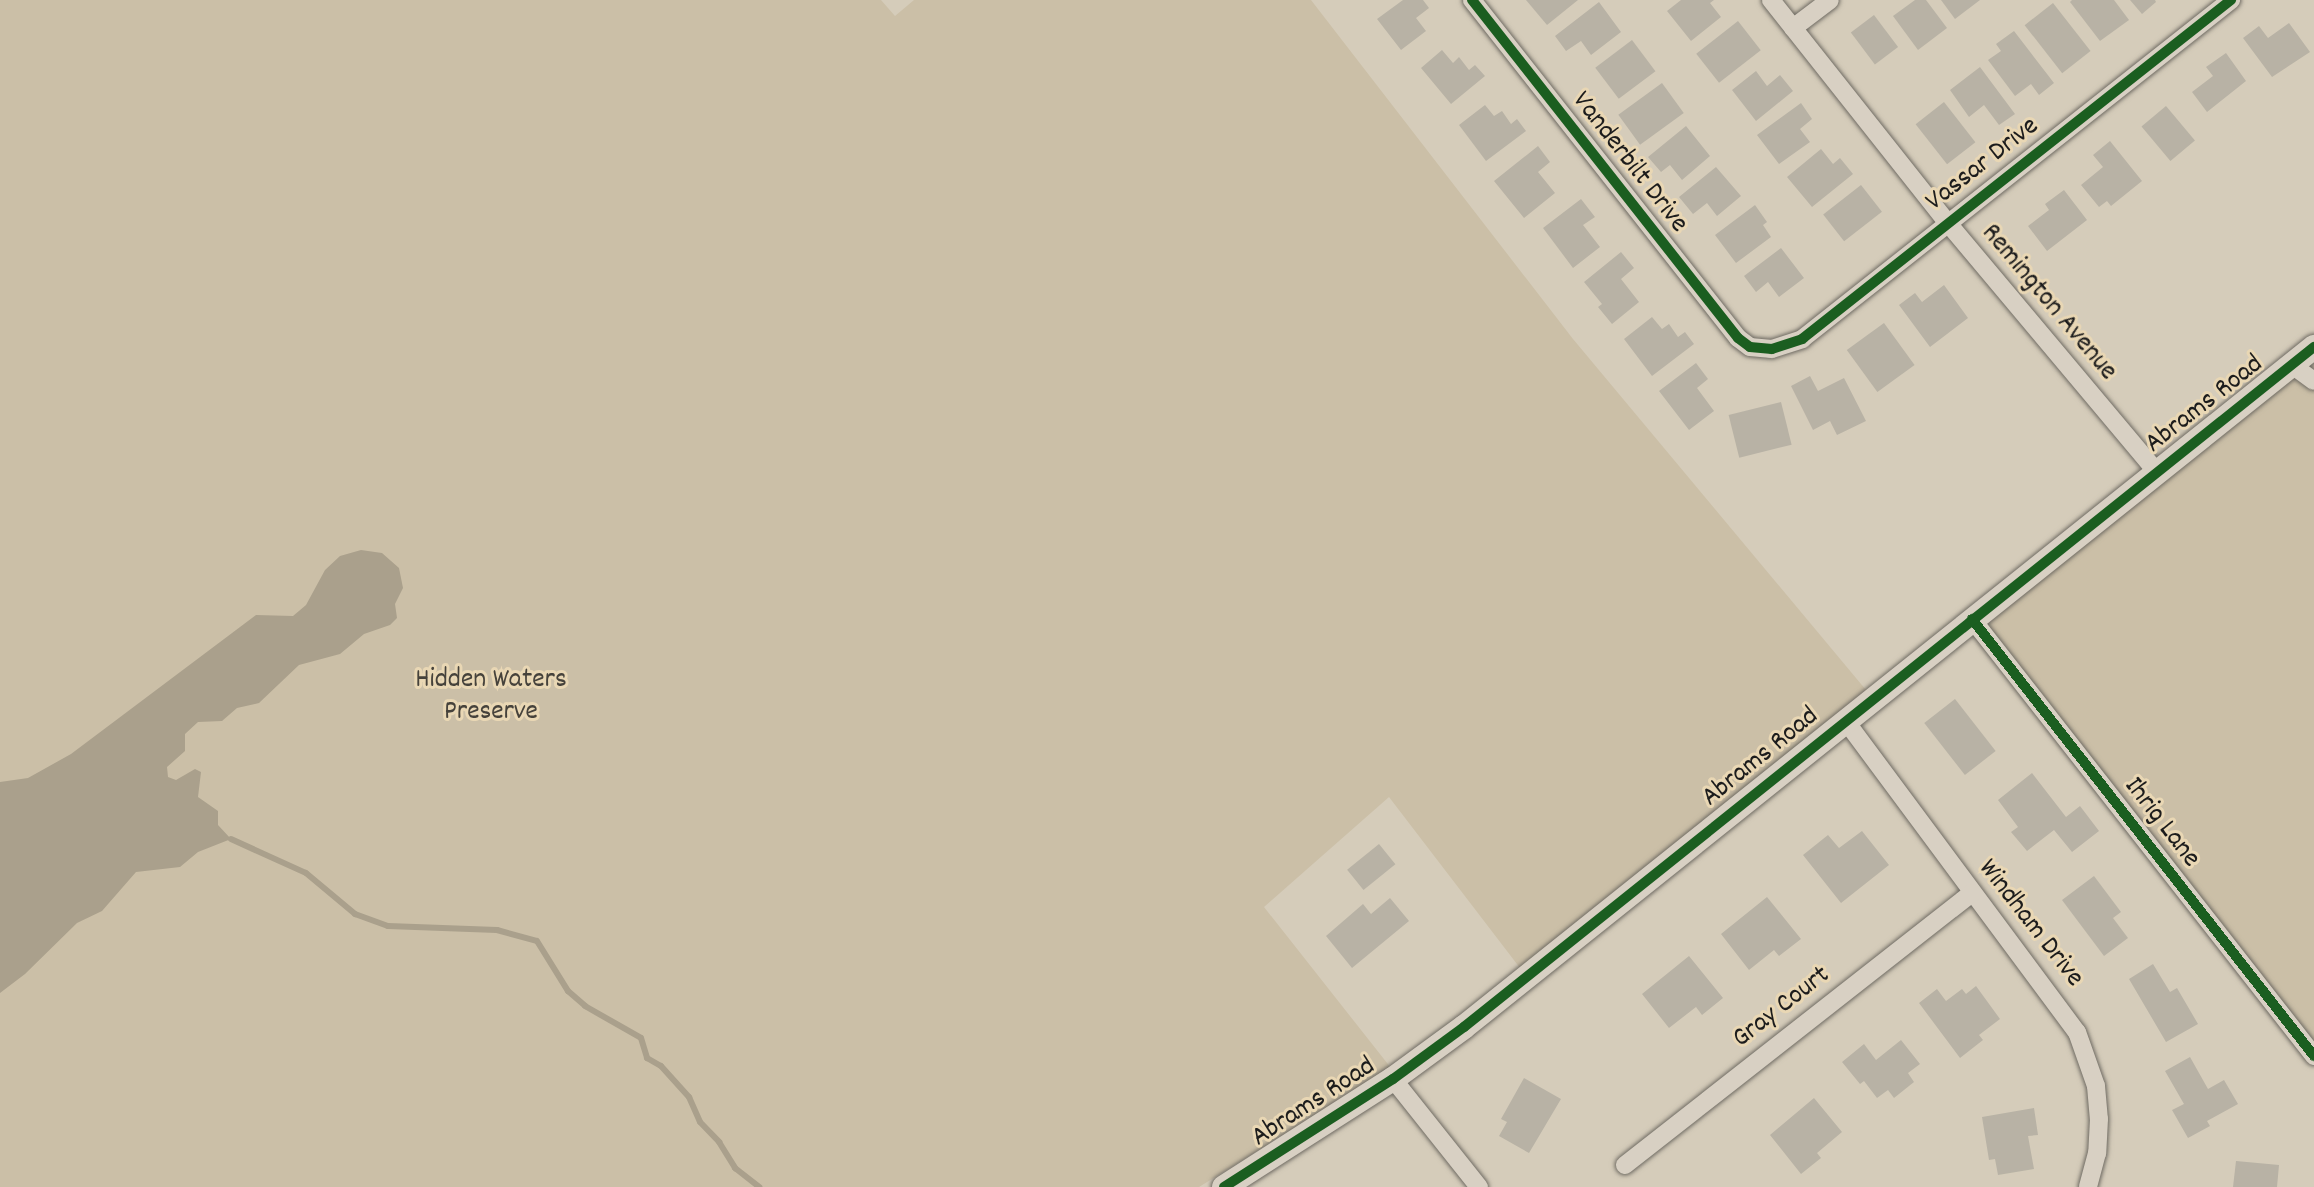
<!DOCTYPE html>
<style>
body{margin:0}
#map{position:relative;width:2314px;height:1187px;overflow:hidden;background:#d5ccba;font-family:Dekko,sans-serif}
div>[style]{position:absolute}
.green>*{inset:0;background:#cbbfa7}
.water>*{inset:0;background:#aaa08c}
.stream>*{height:6px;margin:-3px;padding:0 3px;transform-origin:3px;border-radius:3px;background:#aaa08c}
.building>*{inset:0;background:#b8b2a5;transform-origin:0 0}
.roads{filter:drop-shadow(0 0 2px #6f6b63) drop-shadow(0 0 2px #6f6b63)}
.street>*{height:18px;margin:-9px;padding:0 9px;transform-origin:9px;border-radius:9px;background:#d8d0c3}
.secondary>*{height:24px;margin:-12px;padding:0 12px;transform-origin:12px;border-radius:12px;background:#d8d0c3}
.cycleway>*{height:10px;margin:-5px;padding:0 5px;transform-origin:5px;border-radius:5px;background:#1b5e20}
span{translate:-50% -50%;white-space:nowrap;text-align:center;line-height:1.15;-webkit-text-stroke:6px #e9d7b4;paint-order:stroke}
.street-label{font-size:28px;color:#1c1c1c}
.park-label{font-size:28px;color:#46423b}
</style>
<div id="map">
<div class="green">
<i style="clip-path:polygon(0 0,881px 0,895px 16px,914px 0,1311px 0,1573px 339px,1866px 690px,1520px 968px,1389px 797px,1264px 907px,1391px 1068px,1199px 1187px,0 1187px)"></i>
<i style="clip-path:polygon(2314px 360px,2314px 1048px,1977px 629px)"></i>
</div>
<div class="water">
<i style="clip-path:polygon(361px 550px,382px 553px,399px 568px,403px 588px,395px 604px,397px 618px,390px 625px,364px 634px,340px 654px,299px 665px,259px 703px,237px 708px,222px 721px,198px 722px,185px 734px,185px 751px,167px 767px,168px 777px,176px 780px,195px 769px,201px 772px,198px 797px,218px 811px,218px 825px,231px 839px,198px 852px,180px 867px,136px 872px,102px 911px,77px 923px,25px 974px,0 993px,0 782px,28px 778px,71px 754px,256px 615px,293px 616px,306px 605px,325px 570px,340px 556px)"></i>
</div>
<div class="stream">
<i style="left:231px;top:839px;width:82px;rotate:24.4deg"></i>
<i style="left:306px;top:873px;width:64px;rotate:39.9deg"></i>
<i style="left:355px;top:914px;width:35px;rotate:20deg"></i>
<i style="left:388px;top:926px;width:109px;rotate:2.1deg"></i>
<i style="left:497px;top:930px;width:41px;rotate:15.4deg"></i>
<i style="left:537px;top:941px;width:59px;rotate:58.2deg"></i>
<i style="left:568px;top:991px;width:23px;rotate:41deg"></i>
<i style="left:585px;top:1006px;width:64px;rotate:29.7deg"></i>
<i style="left:641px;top:1038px;width:21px;rotate:73deg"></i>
<i style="left:647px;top:1058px;width:16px;rotate:30deg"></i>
<i style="left:661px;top:1066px;width:42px;rotate:47.9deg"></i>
<i style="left:689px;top:1097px;width:27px;rotate:66deg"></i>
<i style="left:700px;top:1122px;width:28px;rotate:46deg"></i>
<i style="left:719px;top:1142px;width:31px;rotate:58deg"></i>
<i style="left:735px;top:1168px;width:31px;rotate:38deg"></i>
</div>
<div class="building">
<i style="clip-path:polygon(1403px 0,1423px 0,1429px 8px,1416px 18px,1426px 31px,1401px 50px,1377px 19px)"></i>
<i style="clip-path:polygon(1526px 0,1578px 0,1547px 25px)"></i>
<i style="clip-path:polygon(1681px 0,1714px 0,1710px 3px,1721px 17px,1691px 41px,1667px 11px)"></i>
<i style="clip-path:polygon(1915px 0,1926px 0,1947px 28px,1918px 50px,1893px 16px)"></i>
<i style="clip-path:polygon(1941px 0,1980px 0,1955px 19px)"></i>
<i style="clip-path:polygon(2072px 0,2114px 0,2129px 20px,2100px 41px,2070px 2px)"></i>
<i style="clip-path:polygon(2130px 0,2155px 0,2156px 2px,2142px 14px)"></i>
<i style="clip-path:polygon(1599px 2px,1621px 32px,1591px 55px,1581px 41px,1566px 51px,1555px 36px)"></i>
<i style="left:2053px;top:3px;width:61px;height:36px;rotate:52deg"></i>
<i style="left:1874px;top:15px;width:40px;height:29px;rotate:53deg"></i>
<i style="left:1738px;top:21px;width:37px;height:53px;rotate:52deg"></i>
<i style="clip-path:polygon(2289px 23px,2310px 52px,2272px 77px,2243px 38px,2259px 26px,2268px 38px)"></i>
<i style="clip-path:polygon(2014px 31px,2054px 83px,2039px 95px,2031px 84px,2015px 96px,1988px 60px,2001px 51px,1996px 44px)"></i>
<i style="left:1632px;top:40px;width:39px;height:46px;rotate:53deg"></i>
<i style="clip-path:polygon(1442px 50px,1453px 63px,1459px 57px,1469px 70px,1475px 65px,1485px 76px,1451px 104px,1421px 68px)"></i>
<i style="clip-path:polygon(2226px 53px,2246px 81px,2207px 112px,2192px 92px,2213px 76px,2206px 67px)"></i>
<i style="clip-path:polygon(1980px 67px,2015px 114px,1999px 125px,1984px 105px,1969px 117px,1950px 90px)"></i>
<i style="clip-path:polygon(1756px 71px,1767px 86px,1780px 75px,1793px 91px,1756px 121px,1732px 90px)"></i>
<i style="left:1662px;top:83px;width:37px;height:54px;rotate:54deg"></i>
<i style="left:1944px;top:102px;width:51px;height:36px;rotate:52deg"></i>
<i style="clip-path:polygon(1801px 103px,1812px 119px,1800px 129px,1810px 142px,1779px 164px,1757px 135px)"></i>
<i style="clip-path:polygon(1485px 105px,1494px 116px,1502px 111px,1511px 124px,1517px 119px,1526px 131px,1486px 161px,1459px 125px)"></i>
<i style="left:2166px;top:106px;width:45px;height:32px;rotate:50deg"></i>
<i style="clip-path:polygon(1686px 126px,1710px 156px,1682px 180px,1670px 165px,1661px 172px,1648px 157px)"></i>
<i style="clip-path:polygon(2110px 141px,2142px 181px,2111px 206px,2107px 201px,2099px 207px,2081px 185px,2103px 167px,2093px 155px)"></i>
<i style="clip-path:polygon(1538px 146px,1550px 162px,1538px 172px,1555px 193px,1524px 218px,1494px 181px)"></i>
<i style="clip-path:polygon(1821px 149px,1833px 164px,1840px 158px,1853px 174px,1812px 207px,1787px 177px)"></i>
<i style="clip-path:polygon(1716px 167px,1741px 196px,1717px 216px,1707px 203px,1693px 214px,1679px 197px)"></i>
<i style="left:1861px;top:185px;width:34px;height:48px;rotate:52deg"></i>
<i style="clip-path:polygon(2064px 190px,2087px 220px,2047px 251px,2028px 226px,2049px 210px,2045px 204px)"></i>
<i style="clip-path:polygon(1581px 199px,1595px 217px,1583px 225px,1600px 247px,1573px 268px,1543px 228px)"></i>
<i style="clip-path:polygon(1755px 205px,1767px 222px,1763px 225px,1771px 237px,1736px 263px,1715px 235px)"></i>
<i style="clip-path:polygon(1781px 248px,1804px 278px,1779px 297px,1768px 282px,1756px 292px,1744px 276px)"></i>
<i style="clip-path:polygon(1621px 252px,1634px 268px,1621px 279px,1639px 302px,1612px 324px,1598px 307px,1602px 304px,1584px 282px)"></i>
<i style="clip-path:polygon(1944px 285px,1968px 318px,1930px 347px,1899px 305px,1915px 293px,1922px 302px)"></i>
<i style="clip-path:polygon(1652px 317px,1662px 329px,1669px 324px,1678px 337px,1685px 332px,1694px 344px,1652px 376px,1624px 339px)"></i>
<i style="left:1884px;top:323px;width:52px;height:46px;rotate:54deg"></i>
<i style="clip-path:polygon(1696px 363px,1708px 379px,1697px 388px,1714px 411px,1689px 430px,1659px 391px)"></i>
<i style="clip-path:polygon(1810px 376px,1818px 391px,1844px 378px,1866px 421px,1837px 435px,1830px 421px,1813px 430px,1791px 386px)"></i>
<i style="left:1781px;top:402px;width:44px;height:54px;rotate:76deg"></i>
<i style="left:1955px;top:699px;width:66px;height:39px;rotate:52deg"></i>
<i style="clip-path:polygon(2032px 773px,2066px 817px,2080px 806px,2099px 831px,2072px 852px,2054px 830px,2027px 851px,2011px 832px,2018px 827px,1998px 800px)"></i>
<i style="clip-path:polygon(1862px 831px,1889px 865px,1841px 903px,1803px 855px,1828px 835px,1839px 848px)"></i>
<i style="left:1379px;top:844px;width:26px;height:41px;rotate:51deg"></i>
<i style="clip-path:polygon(2094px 876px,2121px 912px,2113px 918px,2128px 938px,2104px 956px,2062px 900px)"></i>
<i style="clip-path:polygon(1767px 897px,1801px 939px,1779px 956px,1774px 950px,1749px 970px,1721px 934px)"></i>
<i style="clip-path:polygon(1390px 898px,1409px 921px,1352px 968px,1326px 936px,1363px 904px,1371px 914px)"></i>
<i style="clip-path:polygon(1689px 956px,1723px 998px,1702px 1015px,1696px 1007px,1669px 1028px,1642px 994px)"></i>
<i style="clip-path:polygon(2153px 964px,2170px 992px,2177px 988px,2198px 1024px,2166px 1042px,2129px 979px)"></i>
<i style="clip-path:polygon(1976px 986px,2000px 1019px,1979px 1035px,1983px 1040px,1960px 1058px,1919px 1003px,1937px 989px,1946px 1001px,1962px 989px,1966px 994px)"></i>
<i style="clip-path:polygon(1901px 1040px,1920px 1064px,1908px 1073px,1914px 1082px,1894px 1098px,1888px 1090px,1877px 1098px,1864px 1081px,1860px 1084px,1842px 1062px,1864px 1044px,1876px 1060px)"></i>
<i style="clip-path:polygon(2190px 1057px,2208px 1089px,2224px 1080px,2238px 1104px,2207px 1121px,2210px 1126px,2188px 1138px,2172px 1110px,2184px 1104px,2165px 1071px)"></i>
<i style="clip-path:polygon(1524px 1078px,1561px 1099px,1529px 1153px,1499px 1136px,1507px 1122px,1501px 1119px)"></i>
<i style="clip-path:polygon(1814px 1098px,1842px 1132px,1817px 1153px,1821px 1158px,1801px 1174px,1770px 1135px)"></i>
<i style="clip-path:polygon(2034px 1108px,2038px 1135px,2028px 1136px,2034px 1169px,1998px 1175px,1995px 1159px,1989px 1160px,1982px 1117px)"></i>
<i style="clip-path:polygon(2236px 1161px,2279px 1165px,2277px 1187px,2233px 1187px)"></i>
</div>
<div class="roads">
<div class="street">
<i style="left:1472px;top:0;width:430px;rotate:51.8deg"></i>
<i style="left:1738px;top:338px;width:15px;rotate:37deg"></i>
<i style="left:1750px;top:347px;width:22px;rotate:5deg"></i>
<i style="left:1772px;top:349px;width:32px;rotate:-18deg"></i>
<i style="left:1802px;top:339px;width:547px;rotate:-38.32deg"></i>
<i style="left:1771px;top:0;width:283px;rotate:51.6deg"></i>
<i style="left:1947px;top:222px;width:326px;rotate:50deg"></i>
<i style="left:1793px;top:28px;width:46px;rotate:-37.1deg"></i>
<i style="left:2292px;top:365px;width:27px;rotate:36deg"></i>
<i style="left:1972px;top:619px;width:555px;rotate:51.95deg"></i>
<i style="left:1845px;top:720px;width:389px;rotate:53.4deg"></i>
<i style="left:2077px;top:1032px;width:57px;rotate:70.6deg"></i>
<i style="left:2096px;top:1086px;width:33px;rotate:85deg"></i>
<i style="left:2099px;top:1119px;width:34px;rotate:93deg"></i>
<i style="left:2097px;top:1153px;width:35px;rotate:105deg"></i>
<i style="left:1393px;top:1079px;width:138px;rotate:51.5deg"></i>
<i style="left:1625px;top:1165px;width:441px;rotate:-38.1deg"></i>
</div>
<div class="secondary">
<i style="left:1224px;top:1187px;width:201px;rotate:-32.6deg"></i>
<i style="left:1393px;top:1079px;width:88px;rotate:-36.2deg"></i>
<i style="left:1464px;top:1027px;width:1089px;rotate:-38.66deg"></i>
</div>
</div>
<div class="cycleway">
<i style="left:1472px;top:0;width:430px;rotate:51.8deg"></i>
<i style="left:1738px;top:338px;width:15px;rotate:37deg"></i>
<i style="left:1750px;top:347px;width:22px;rotate:5deg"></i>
<i style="left:1772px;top:349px;width:32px;rotate:-18deg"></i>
<i style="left:1802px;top:339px;width:547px;rotate:-38.32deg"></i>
<i style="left:1972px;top:619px;width:555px;rotate:51.95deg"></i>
<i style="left:1224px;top:1187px;width:201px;rotate:-32.6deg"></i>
<i style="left:1393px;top:1079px;width:88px;rotate:-36.2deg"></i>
<i style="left:1464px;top:1027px;width:1089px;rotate:-38.66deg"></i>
</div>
<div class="street-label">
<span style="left:1629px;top:163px;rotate:52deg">Vanderbilt Drive</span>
<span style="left:1983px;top:165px;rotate:-38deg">Vassar Drive</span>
<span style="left:2048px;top:303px;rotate:50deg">Remington Avenue</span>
<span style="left:2205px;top:405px;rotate:-38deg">Abrams Road</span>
<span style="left:1761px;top:758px;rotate:-39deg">Abrams Road</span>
<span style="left:2161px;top:823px;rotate:52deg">Ihrig Lane</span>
<span style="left:2030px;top:924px;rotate:52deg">Windham Drive</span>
<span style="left:1782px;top:1008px;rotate:-38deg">Gray Court</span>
<span style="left:1314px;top:1103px;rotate:-33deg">Abrams Road</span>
</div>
<div class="park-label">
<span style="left:491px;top:697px">Hidden Waters<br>Preserve</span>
</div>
</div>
